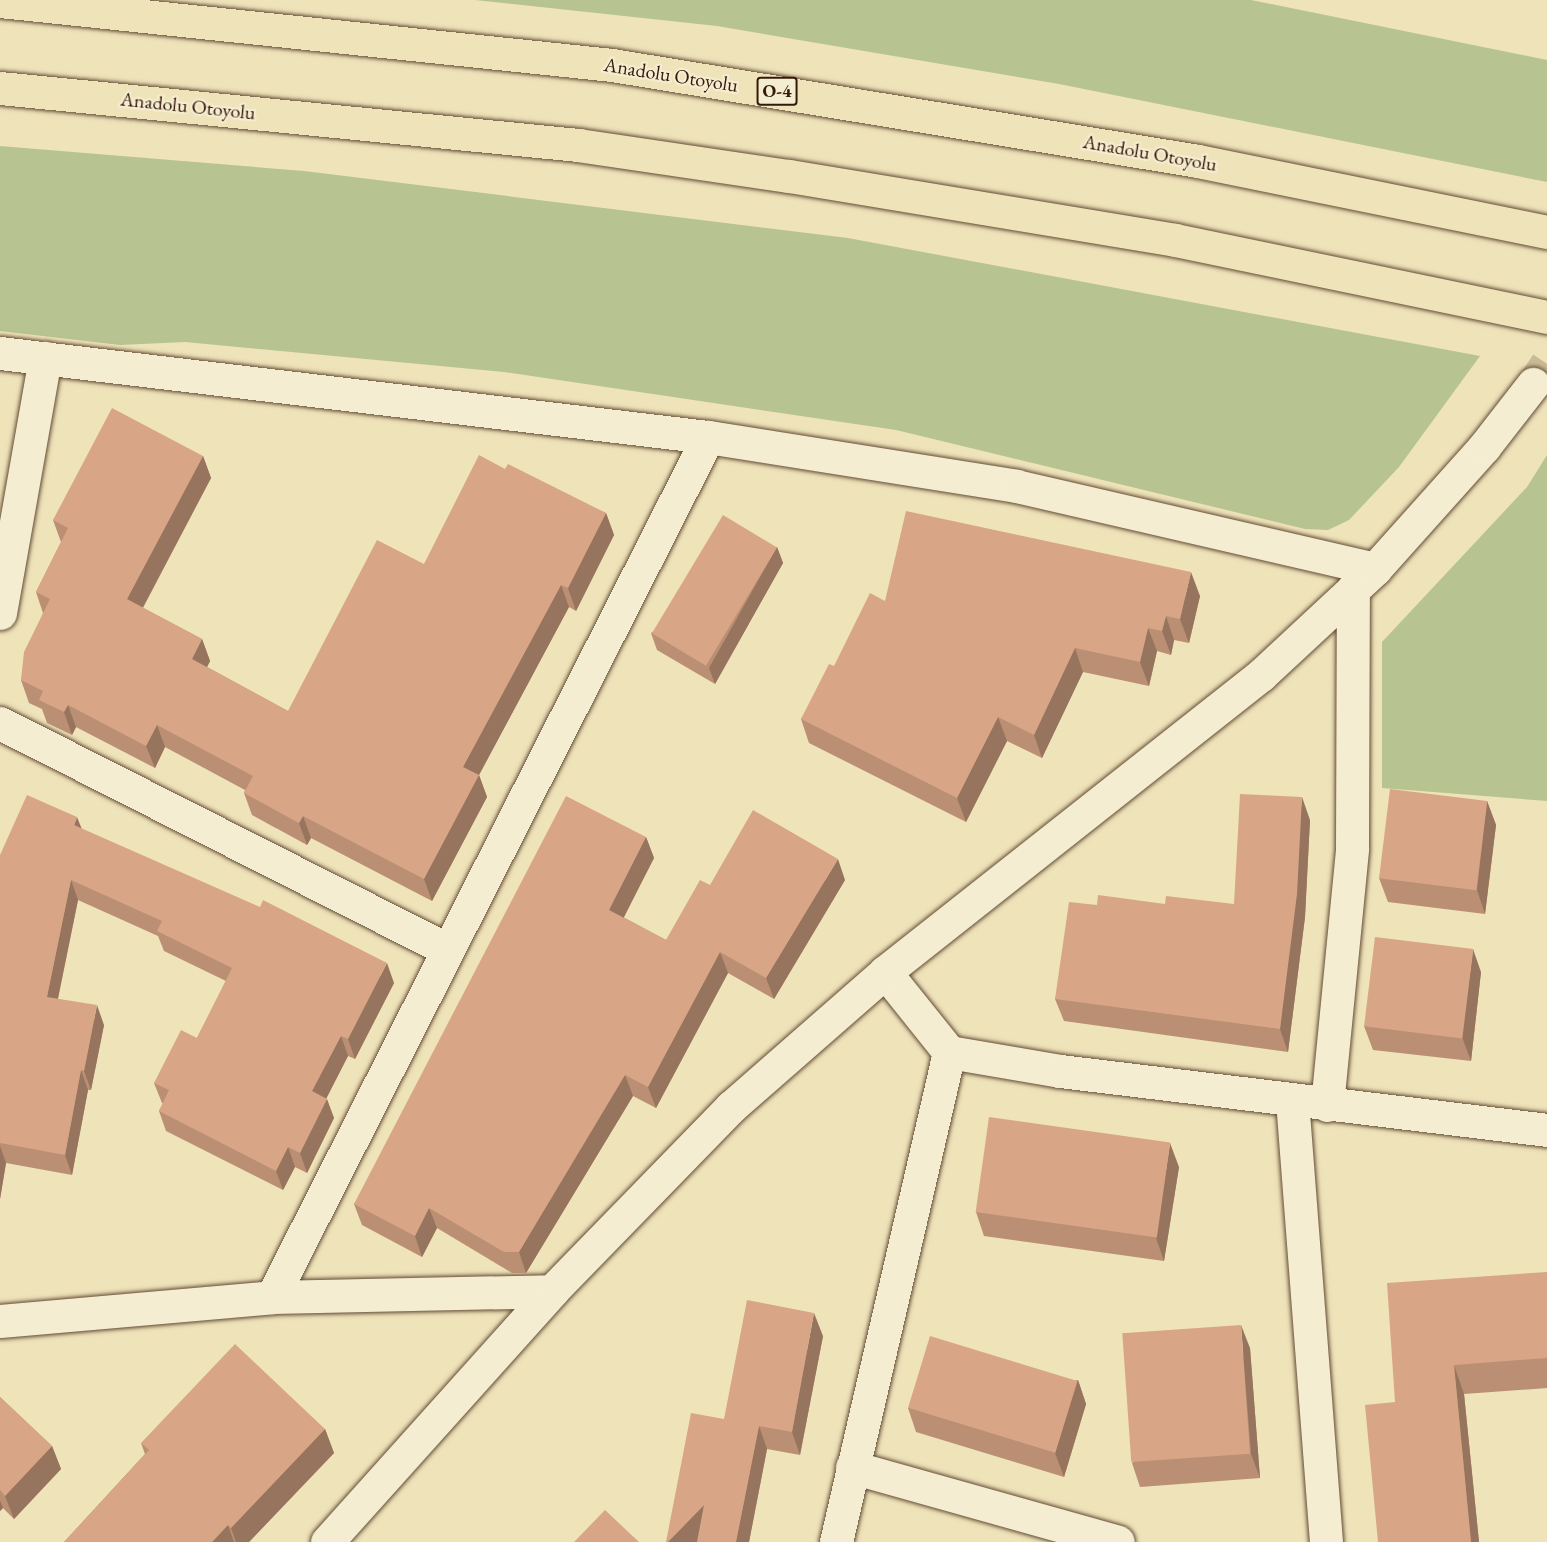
<!DOCTYPE html>
<style>
body{margin:0}
#map{position:relative;width:1547px;height:1542px;overflow:hidden;background:#efe3ba;font-family:"EB Garamond",serif}
div>[style]{position:absolute}
[style*='--x']{left:calc(var(--x)*1px);top:calc(var(--y)*1px);width:calc(var(--w)*1px);rotate:calc(var(--a)*1deg)}
.green>*{inset:0;background:#b7c491}
.minor-tunnel>*{height:33px;margin-top:-16.5px;transform-origin:0;background:repeating-linear-gradient(90deg,#cabb96 0 33px,transparent 0 49px)}
.roads{filter:drop-shadow(0 0 2px #634c34) drop-shadow(0 0 2px #634c34)}
.minor>*{height:33px;margin:-16.5px;padding:0 16.5px;transform-origin:16.5px;border-radius:16.5px;background:#f5edd2}
.highway>*{height:33px;margin:-16.5px;padding:0 16.5px;transform-origin:16.5px;border-radius:16.5px;background:#efe3ba}
.wall>*{inset:0;background:#ba8f73}
.shaded-wall>*{inset:0;background:#97745e}
.building>*{inset:0;background:#d8a686;transform-origin:0 0}
span{translate:-50% -50%;white-space:nowrap;text-align:center;line-height:1.15;-webkit-text-stroke:4.5px #f5edd2;paint-order:stroke}
.shield-label span{padding:2px 4px;background:#f5edd2;border:2px solid;border-radius:4px;-webkit-text-stroke-width:0}
.shield-label{font-size:18px;color:#341a08;font-weight:700}
.street-label{font-size:20px;color:#341a08}
</style>
<div id="map">
<div class="green">
<div style="clip-path:polygon(475px 0,1251px 0,1547px 60px,1547px 182px,1059px 84px,717px 26px)"></div>
<div style="clip-path:polygon(0 146px,304px 171px,848px 238px,1480px 356px,1399px 467px,1349px 520px,1328px 530px,1305px 529px,896px 430px,504px 372px,185px 342px,120px 345px,0 331px)"></div>
<div style="clip-path:polygon(1547px 455px,1547px 801px,1382px 788px,1382px 642px,1527px 487px)"></div>
</div>
<div class="minor-tunnel">
<div style="--x:1533;--y:384;--w:25;--a:-56"></div>
</div>
<div class="roads">
<div class="minor">
<div style="--x:0;--y:353;--w:713;--a:6.77"></div>
<div style="--x:708;--y:437;--w:312;--a:9"></div>
<div style="--x:1016;--y:486;--w:368;--a:13"></div>
<div style="--x:0;--y:613;--w:259;--a:-80"></div>
<div style="--x:0;--y:723;--w:502;--a:26.87"></div>
<div style="--x:885;--y:972;--w:102;--a:51.3"></div>
<div style="--x:949;--y:1052;--w:113;--a:9.7"></div>
<div style="--x:1060;--y:1071;--w:491;--a:6.9"></div>
<div style="--x:1292;--y:1100;--w:443;--a:85.6"></div>
<div style="--x:1327;--y:1105;--w:258;--a:-84.4"></div>
<div style="--x:1352;--y:848;--w:259;--a:-89.8"></div>
<div style="--x:272;--y:1297;--w:964;--a:-63.12"></div>
<div style="--x:0;--y:1321;--w:273;--a:-5"></div>
<div style="--x:272;--y:1297;--w:280;--a:-1.2"></div>
<div style="--x:852;--y:1467;--w:276;--a:15.7"></div>
<div style="--x:327;--y:1542;--w:337;--a:-48.1"></div>
<div style="--x:552;--y:1291;--w:257;--a:-45.8"></div>
<div style="--x:731;--y:1107;--w:205;--a:-41.2"></div>
<div style="--x:885;--y:972;--w:479;--a:-38.3"></div>
<div style="--x:1261;--y:675;--w:156;--a:-42.9"></div>
<div style="--x:1375;--y:569;--w:164;--a:-48.2"></div>
<div style="--x:1484;--y:447;--w:80;--a:-52.1"></div>
<div style="--x:836;--y:1542;--w:503;--a:-77.01"></div>
</div>
<div class="highway">
<div style="--x:0;--y:1;--w:615;--a:5.97"></div>
<div style="--x:612;--y:65;--w:594;--a:9.3"></div>
<div style="--x:1198;--y:161;--w:356;--a:11.5"></div>
<div style="--x:0;--y:88;--w:581;--a:5.63"></div>
<div style="--x:578;--y:145;--w:213;--a:8.4"></div>
<div style="--x:789;--y:176;--w:391;--a:9.4"></div>
<div style="--x:1175;--y:240;--w:380;--a:11.7"></div>
</div>
</div>
<div class="wall">
<div style="clip-path:polygon(203px 456px,211px 478px,143px 608px,202px 639px,210px 661px,207px 667px,288px 711px,424px 564px,505px 469px,606px 513px,614px 535px,576px 611px,569px 607px,479px 775px,487px 797px,432px 901px,311px 838px,307px 845px,252px 815px,244px 793px,245px 790px,165px 747px,155px 768px,76px 727px,72px 735px,47px 723px,42px 709px,29px 703px,21px 680px,43px 613px,36px 592px,61px 542px,53px 520px)"></div>
<div style="clip-path:polygon(777px 547px,783px 563px,715px 684px,657px 650px,651px 633px)"></div>
<div style="clip-path:polygon(1200px 596px,1189px 643px,1174px 640px,1171px 655px,1157px 651px,1149px 686px,1083px 672px,1042px 758px,1007px 741px,966px 822px,809px 743px,801px 719px,834px 666px,885px 601px)"></div>
<div style="clip-path:polygon(1487px 801px,1496px 825px,1485px 914px,1388px 902px,1379px 878px)"></div>
<div style="clip-path:polygon(1310px 820px,1305px 917px,1288px 1052px,1064px 1021px,1055px 999px,1097px 905px,1234px 904px)"></div>
<div style="clip-path:polygon(82px 829px,394px 983px,355px 1059px,348px 1056px,326px 1098px,334px 1118px,307px 1173px,295px 1167px,283px 1190px,166px 1131px,159px 1111px,163px 1103px,162px 1103px,154px 1083px,197px 1038px,226px 981px,164px 951px,158px 936px,78px 900px,58px 999px,104px 1025px,91px 1090px,88px 1090px,72px 1175px,6px 1163px,0 1199px,0 855px)"></div>
<div style="clip-path:polygon(646px 837px,654px 858px,623px 917px,666px 940px,710px 885px,845px 880px,774px 999px,728px 973px,656px 1108px,633px 1096px,526px 1273px,512px 1273px,437px 1228px,422px 1257px,362px 1225px,354px 1204px)"></div>
<div style="clip-path:polygon(1481px 972px,1471px 1061px,1373px 1050px,1364px 1026px)"></div>
<div style="clip-path:polygon(1179px 1167px,1164px 1261px,984px 1236px,976px 1212px)"></div>
<div style="clip-path:polygon(1547px 1272px,1547px 1388px,1464px 1394px,1479px 1542px,1378px 1542px,1395px 1402px)"></div>
<div style="clip-path:polygon(823px 1336px,800px 1455px,767px 1449px,749px 1542px,666px 1542px,724px 1419px)"></div>
<div style="clip-path:polygon(1250px 1348px,1260px 1478px,1140px 1487px,1132px 1463px)"></div>
<div style="clip-path:polygon(1078px 1380px,1086px 1404px,1064px 1477px,916px 1432px,908px 1408px)"></div>
<div style="clip-path:polygon(0 1397px,52px 1446px,61px 1469px,14px 1519px,3px 1508px,0 1511px)"></div>
<div style="clip-path:polygon(325px 1429px,334px 1453px,249px 1542px,64px 1542px,145px 1454px,141px 1443px)"></div>
</div>
<div class="shaded-wall">
<div style="clip-path:polygon(203px 456px,211px 478px,135px 622px,127px 599px)"></div>
<div style="clip-path:polygon(606px 513px,614px 535px,576px 611px,568px 588px)"></div>
<div style="clip-path:polygon(777px 547px,783px 563px,715px 684px,709px 668px)"></div>
<div style="clip-path:polygon(1191px 572px,1200px 596px,1189px 643px,1180px 619px)"></div>
<div style="clip-path:polygon(561px 585px,569px 607px,479px 775px,487px 797px,432px 901px,424px 879px,463px 767px)"></div>
<div style="clip-path:polygon(1166px 616px,1174px 640px,1171px 655px,1162px 631px)"></div>
<div style="clip-path:polygon(1148px 628px,1157px 651px,1149px 686px,1140px 662px)"></div>
<div style="clip-path:polygon(202px 639px,210px 661px,200px 681px,192px 659px)"></div>
<div style="clip-path:polygon(1075px 648px,1083px 672px,1042px 758px,1034px 735px)"></div>
<div style="clip-path:polygon(68px 705px,76px 727px,72px 735px,64px 712px)"></div>
<div style="clip-path:polygon(998px 717px,1007px 741px,966px 822px,957px 798px)"></div>
<div style="clip-path:polygon(157px 725px,165px 747px,155px 768px,146px 746px)"></div>
<div style="clip-path:polygon(1302px 797px,1310px 820px,1305px 917px,1288px 1052px,1280px 1029px)"></div>
<div style="clip-path:polygon(1487px 801px,1496px 825px,1485px 914px,1477px 890px)"></div>
<div style="clip-path:polygon(303px 816px,311px 838px,307px 845px,299px 823px)"></div>
<div style="clip-path:polygon(77px 817px,85px 837px,74px 825px)"></div>
<div style="clip-path:polygon(646px 837px,654px 858px,617px 931px,609px 910px)"></div>
<div style="clip-path:polygon(838px 859px,845px 880px,774px 999px,766px 978px)"></div>
<div style="clip-path:polygon(71px 880px,78px 900px,54px 1017px,47px 997px)"></div>
<div style="clip-path:polygon(1473px 949px,1481px 972px,1471px 1061px,1462px 1037px)"></div>
<div style="clip-path:polygon(720px 952px,728px 973px,656px 1108px,648px 1087px)"></div>
<div style="clip-path:polygon(387px 963px,394px 983px,355px 1059px,348px 1039px)"></div>
<div style="clip-path:polygon(97px 1005px,104px 1025px,91px 1090px,84px 1071px)"></div>
<div style="clip-path:polygon(341px 1036px,348px 1056px,320px 1111px,312px 1091px)"></div>
<div style="clip-path:polygon(81px 1070px,88px 1090px,72px 1175px,65px 1155px)"></div>
<div style="clip-path:polygon(625px 1075px,633px 1096px,526px 1273px,519px 1252px)"></div>
<div style="clip-path:polygon(327px 1099px,334px 1118px,307px 1173px,300px 1153px)"></div>
<div style="clip-path:polygon(1170px 1143px,1179px 1167px,1164px 1261px,1156px 1238px)"></div>
<div style="clip-path:polygon(0 1146px,6px 1163px,0 1199px)"></div>
<div style="clip-path:polygon(288px 1147px,295px 1167px,283px 1190px,276px 1171px)"></div>
<div style="clip-path:polygon(429px 1208px,437px 1228px,422px 1257px,415px 1236px)"></div>
<div style="clip-path:polygon(814px 1313px,823px 1336px,800px 1455px,792px 1432px)"></div>
<div style="clip-path:polygon(1241px 1325px,1250px 1348px,1260px 1478px,1251px 1454px)"></div>
<div style="clip-path:polygon(1454px 1365px,1464px 1394px,1479px 1542px,1471px 1542px)"></div>
<div style="clip-path:polygon(1078px 1380px,1086px 1404px,1064px 1477px,1055px 1453px)"></div>
<div style="clip-path:polygon(759px 1426px,767px 1449px,749px 1542px,736px 1542px)"></div>
<div style="clip-path:polygon(325px 1429px,334px 1453px,249px 1542px,236px 1542px,231px 1528px)"></div>
<div style="clip-path:polygon(52px 1446px,61px 1469px,14px 1519px,5px 1496px)"></div>
<div style="clip-path:polygon(0 1500px,3px 1508px,0 1511px)"></div>
<div style="clip-path:polygon(704px 1505px,700px 1542px,668px 1542px)"></div>
<div style="clip-path:polygon(228px 1525px,234px 1542px,212px 1542px)"></div>
</div>
<div class="building">
<div style="clip-path:polygon(112px 408px,203px 456px,127px 599px,202px 639px,192px 659px,288px 711px,377px 540px,424px 564px,479px 455px,505px 469px,508px 464px,606px 513px,568px 588px,561px 585px,463px 767px,479px 775px,424px 879px,303px 816px,299px 823px,244px 793px,253px 776px,157px 725px,146px 746px,68px 705px,64px 712px,39px 700px,43px 691px,21px 680px,24px 652px,50px 599px,36px 592px,68px 528px,53px 520px)"></div>
<div style="clip-path:polygon(906px 511px,1191px 572px,1180px 619px,1166px 616px,1162px 631px,1148px 628px,1140px 662px,1075px 648px,1034px 735px,998px 717px,957px 798px,801px 719px,829px 664px,834px 666px,870px 593px,885px 601px)"></div>
<div style="left:723px;top:515px;width:63px;height:138px;rotate:31deg"></div>
<div style="left:1390px;top:789px;width:98px;height:90px;rotate:7deg"></div>
<div style="clip-path:polygon(1240px 794px,1302px 797px,1297px 894px,1280px 1029px,1055px 999px,1069px 902px,1097px 905px,1098px 895px,1165px 904px,1166px 896px,1234px 904px)"></div>
<div style="clip-path:polygon(27px 795px,77px 817px,74px 825px,260px 907px,263px 900px,387px 963px,348px 1039px,341px 1036px,312px 1091px,327px 1099px,300px 1153px,288px 1147px,276px 1171px,159px 1111px,169px 1090px,154px 1083px,181px 1030px,197px 1038px,232px 968px,157px 931px,162px 921px,71px 880px,47px 997px,97px 1005px,84px 1071px,81px 1070px,65px 1155px,0 1143px,0 855px)"></div>
<div style="clip-path:polygon(566px 796px,646px 837px,609px 910px,666px 940px,700px 880px,710px 885px,753px 810px,838px 859px,766px 978px,720px 952px,648px 1087px,625px 1075px,519px 1252px,504px 1252px,429px 1208px,415px 1236px,354px 1204px)"></div>
<div style="left:1375px;top:937px;width:99px;height:90px;rotate:7deg"></div>
<div style="left:989px;top:1117px;width:183px;height:96px;rotate:8deg"></div>
<div style="clip-path:polygon(1547px 1272px,1547px 1358px,1454px 1365px,1471px 1542px,1378px 1542px,1365px 1405px,1395px 1402px,1387px 1283px)"></div>
<div style="clip-path:polygon(747px 1300px,814px 1313px,792px 1432px,759px 1426px,736px 1542px,697px 1542px,704px 1505px,668px 1542px,666px 1542px,691px 1413px,724px 1419px)"></div>
<div style="left:1241px;top:1325px;width:129px;height:119px;rotate:86deg"></div>
<div style="left:930px;top:1336px;width:154px;height:75px;rotate:17deg"></div>
<div style="clip-path:polygon(235px 1344px,325px 1429px,231px 1528px,228px 1525px,212px 1542px,64px 1542px,149px 1450px,141px 1443px)"></div>
<div style="clip-path:polygon(0 1397px,52px 1446px,5px 1496px,0 1490px)"></div>
<div style="clip-path:polygon(605px 1510px,639px 1542px,574px 1542px)"></div>
</div>
<div class="shield-label">
<span style="left:777px;top:91px">O-4</span>
</div>
<div class="street-label">
<span style="left:671px;top:75px;rotate:9deg">Anadolu Otoyolu</span>
<span style="left:188px;top:106px;rotate:6deg">Anadolu Otoyolu</span>
<span style="left:1150px;top:153px;rotate:10deg">Anadolu Otoyolu</span>
</div>
</div>
